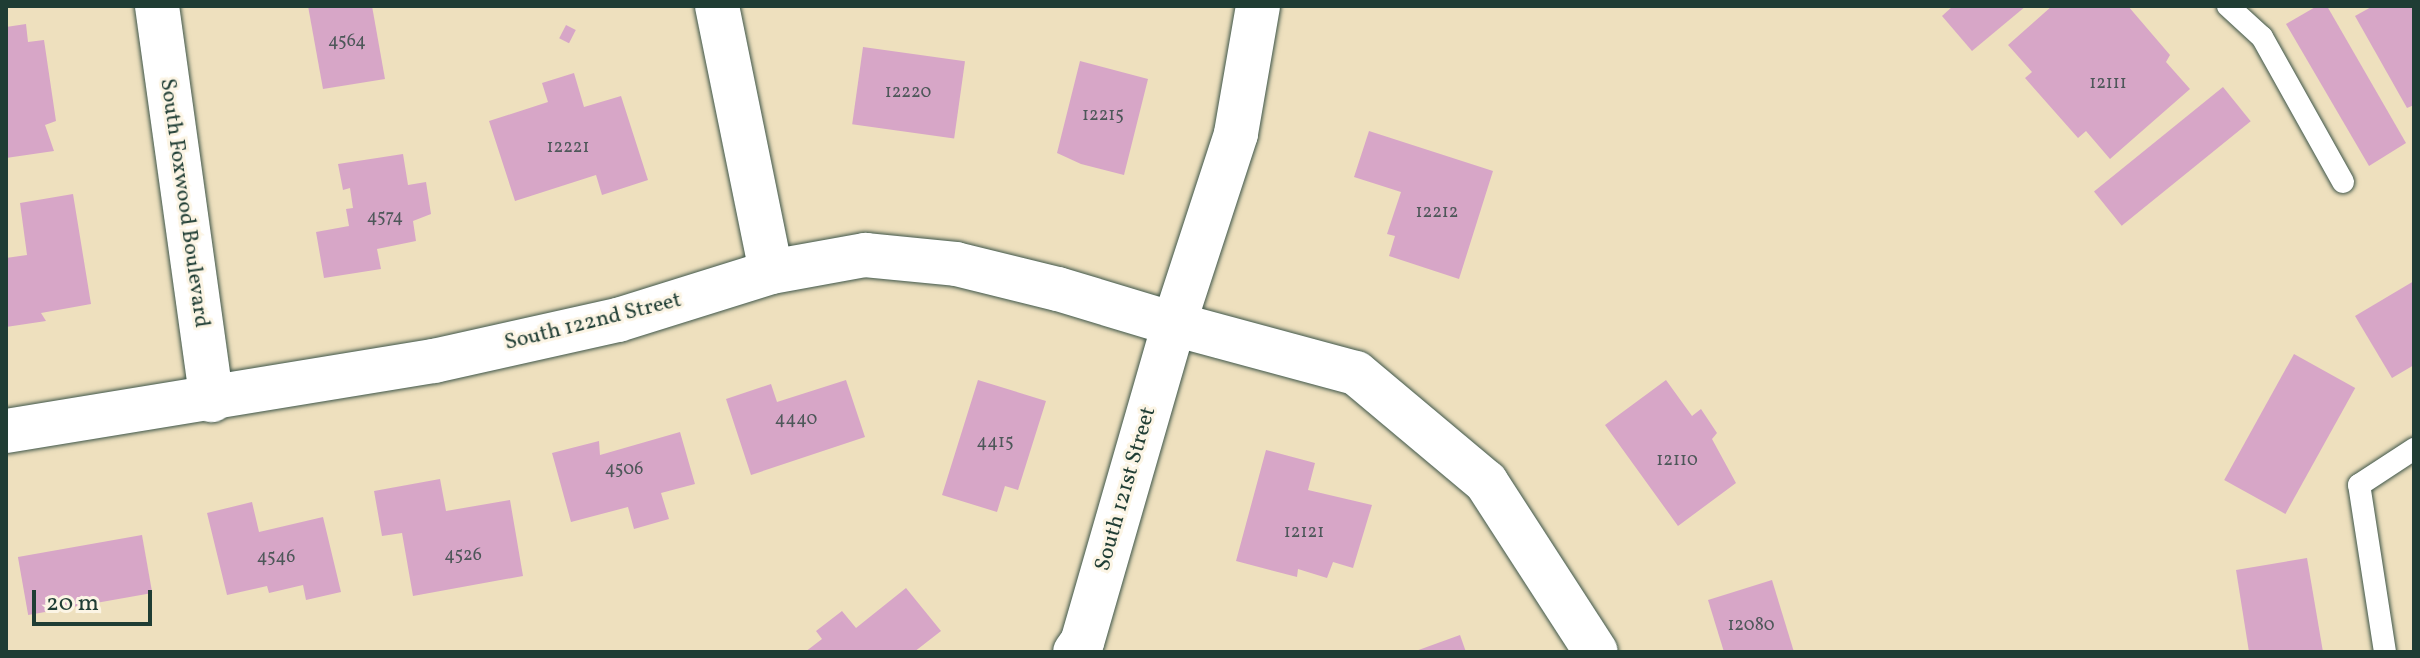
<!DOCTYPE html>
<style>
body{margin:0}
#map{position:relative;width:2420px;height:658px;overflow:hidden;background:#eee0be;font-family:Vollkorn,serif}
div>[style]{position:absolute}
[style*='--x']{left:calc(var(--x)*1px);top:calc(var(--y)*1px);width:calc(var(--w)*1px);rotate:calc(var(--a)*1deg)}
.building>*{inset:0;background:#d7a6c7;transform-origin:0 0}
.roads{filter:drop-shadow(0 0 2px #3e5549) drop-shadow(0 0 2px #3e5549)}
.lane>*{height:22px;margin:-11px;padding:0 11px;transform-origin:11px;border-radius:11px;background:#fff}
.street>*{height:44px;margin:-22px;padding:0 22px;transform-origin:22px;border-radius:22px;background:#fff}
span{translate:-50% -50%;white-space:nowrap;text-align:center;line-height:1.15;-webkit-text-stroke:6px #fcf5e5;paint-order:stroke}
.number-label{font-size:18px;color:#4d5759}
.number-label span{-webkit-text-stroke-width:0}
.street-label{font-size:22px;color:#1f3d34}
.frame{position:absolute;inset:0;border:8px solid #1f3d34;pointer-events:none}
.scale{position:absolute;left:32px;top:590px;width:120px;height:36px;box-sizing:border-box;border:4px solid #1f3d34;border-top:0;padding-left:10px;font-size:24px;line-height:28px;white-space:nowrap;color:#1f3d34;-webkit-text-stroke:6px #fcf5e5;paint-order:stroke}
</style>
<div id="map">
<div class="building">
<div style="clip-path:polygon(308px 6px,372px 6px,385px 79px,323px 89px)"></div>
<div style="clip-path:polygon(1953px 6px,2026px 6px,1972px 51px,1942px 16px)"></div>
<div style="clip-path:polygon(2052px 6px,2128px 6px,2170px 55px,2166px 62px,2190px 89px,2110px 159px,2086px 131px,2078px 138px,2025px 78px,2032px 72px,2008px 45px)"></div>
<div style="clip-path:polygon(2317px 6px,2327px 6px,2406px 143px,2369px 166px,2286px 24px)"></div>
<div style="clip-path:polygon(2373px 6px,2414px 6px,2414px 105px,2407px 108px,2355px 16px)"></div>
<div style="clip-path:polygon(26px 24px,28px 42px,44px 40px,56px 121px,45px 125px,54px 151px,6px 158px,6px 27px)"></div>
<div style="left:566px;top:25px;width:11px;height:15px;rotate:27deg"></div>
<div style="left:863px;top:47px;width:103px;height:78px;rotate:8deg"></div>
<div style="clip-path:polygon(1080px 61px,1148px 79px,1124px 175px,1081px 164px,1057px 153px)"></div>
<div style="clip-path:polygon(574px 73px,584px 107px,621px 96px,648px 180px,602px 195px,596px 175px,515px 201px,489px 121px,548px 102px,542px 83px)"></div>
<div style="left:2223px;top:87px;width:44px;height:166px;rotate:51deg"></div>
<div style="clip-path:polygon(1369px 131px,1493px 171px,1459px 279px,1389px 256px,1395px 236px,1387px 234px,1401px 192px,1354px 177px)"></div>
<div style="clip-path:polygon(403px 154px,408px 185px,426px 182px,431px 214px,413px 221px,416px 241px,377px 249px,381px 269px,324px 278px,316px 232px,349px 226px,346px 209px,353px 208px,350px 188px,343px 190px,338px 164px)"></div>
<div style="clip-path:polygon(73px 194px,91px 304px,41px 313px,46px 321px,6px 327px,6px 258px,27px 255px,20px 203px)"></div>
<div style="clip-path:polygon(2414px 281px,2414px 365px,2392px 378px,2355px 316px)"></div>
<div style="left:2294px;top:354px;width:70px;height:144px;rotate:29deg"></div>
<div style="clip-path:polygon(846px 380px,865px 437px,751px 475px,726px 399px,771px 384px,777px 402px)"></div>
<div style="clip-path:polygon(978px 380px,1046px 401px,1018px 490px,1005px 486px,997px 512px,942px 495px)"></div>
<div style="clip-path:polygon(1666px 380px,1692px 416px,1701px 409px,1717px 433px,1712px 439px,1736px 483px,1678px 526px,1605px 425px)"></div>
<div style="clip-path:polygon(680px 432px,695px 484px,661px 493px,669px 519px,634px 529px,628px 507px,571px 522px,552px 453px,599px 441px,600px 455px)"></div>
<div style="clip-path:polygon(1266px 450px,1315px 463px,1308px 490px,1372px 505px,1353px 568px,1333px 562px,1327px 578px,1298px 569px,1297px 577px,1236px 561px)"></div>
<div style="clip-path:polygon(440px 479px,446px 511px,510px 500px,523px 576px,413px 596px,402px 533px,382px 536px,374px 491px)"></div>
<div style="clip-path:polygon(252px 502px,259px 532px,323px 517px,341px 592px,306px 600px,303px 585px,269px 593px,267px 586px,227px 595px,207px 513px)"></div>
<div style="left:142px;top:535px;width:59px;height:126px;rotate:80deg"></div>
<div style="clip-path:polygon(2307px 558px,2323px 652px,2249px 652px,2236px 570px)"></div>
<div style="clip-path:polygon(1772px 580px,1794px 652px,1724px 652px,1708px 600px)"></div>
<div style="clip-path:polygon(906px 588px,941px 631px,914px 652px,805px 652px,822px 639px,816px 631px,842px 611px,856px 628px)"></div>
<div style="clip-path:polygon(1460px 635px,1466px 652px,1413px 652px)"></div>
</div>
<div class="roads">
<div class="lane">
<div style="--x:2228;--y:6;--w:46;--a:42.4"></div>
<div style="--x:2262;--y:37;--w:166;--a:60.8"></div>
<div style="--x:2385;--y:652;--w:169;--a:-98.8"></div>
<div style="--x:2359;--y:485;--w:66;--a:-33.2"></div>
</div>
<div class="street">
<div style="--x:157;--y:6;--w:398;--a:82.1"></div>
<div style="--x:717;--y:6;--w:271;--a:78.5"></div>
<div style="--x:1258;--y:6;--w:130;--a:99.8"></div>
<div style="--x:1236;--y:134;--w:200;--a:108.1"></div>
<div style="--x:1174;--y:324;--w:188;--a:15.1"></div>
<div style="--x:1356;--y:373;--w:170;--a:40"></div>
<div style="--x:1486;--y:482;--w:202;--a:57.1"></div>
<div style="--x:6;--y:431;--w:434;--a:-9.3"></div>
<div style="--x:434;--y:361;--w:189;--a:-12.6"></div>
<div style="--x:618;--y:320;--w:160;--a:-17.4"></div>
<div style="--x:771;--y:272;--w:96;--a:-10.3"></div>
<div style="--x:865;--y:255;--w:91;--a:5.6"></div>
<div style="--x:956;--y:264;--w:105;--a:13.8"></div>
<div style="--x:1058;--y:289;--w:121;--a:16.8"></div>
<div style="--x:1174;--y:324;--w:331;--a:106.1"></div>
<div style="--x:1082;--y:642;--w:12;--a:125"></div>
</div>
</div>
<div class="number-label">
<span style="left:347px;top:42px">4564</span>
<span style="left:2108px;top:84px">12111</span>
<span style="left:908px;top:93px">12220</span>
<span style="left:1103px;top:116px">12215</span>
<span style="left:568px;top:148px">12221</span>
<span style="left:1437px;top:213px">12212</span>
<span style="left:385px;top:218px">4574</span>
<span style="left:796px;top:420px">4440</span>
<span style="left:995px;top:443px">4415</span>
<span style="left:1677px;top:461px">12110</span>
<span style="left:624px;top:470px">4506</span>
<span style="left:1304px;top:533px">12121</span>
<span style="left:463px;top:556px">4526</span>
<span style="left:276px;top:558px">4546</span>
<span style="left:1751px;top:626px">12080</span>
</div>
<div class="street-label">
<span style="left:184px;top:203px;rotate:82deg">South Foxwood Boulevard</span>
<span style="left:593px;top:322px;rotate:-14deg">South 122nd Street</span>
<span style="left:1126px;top:489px;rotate:-74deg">South 121st Street</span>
</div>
<div class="frame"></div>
<div class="scale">20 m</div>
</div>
